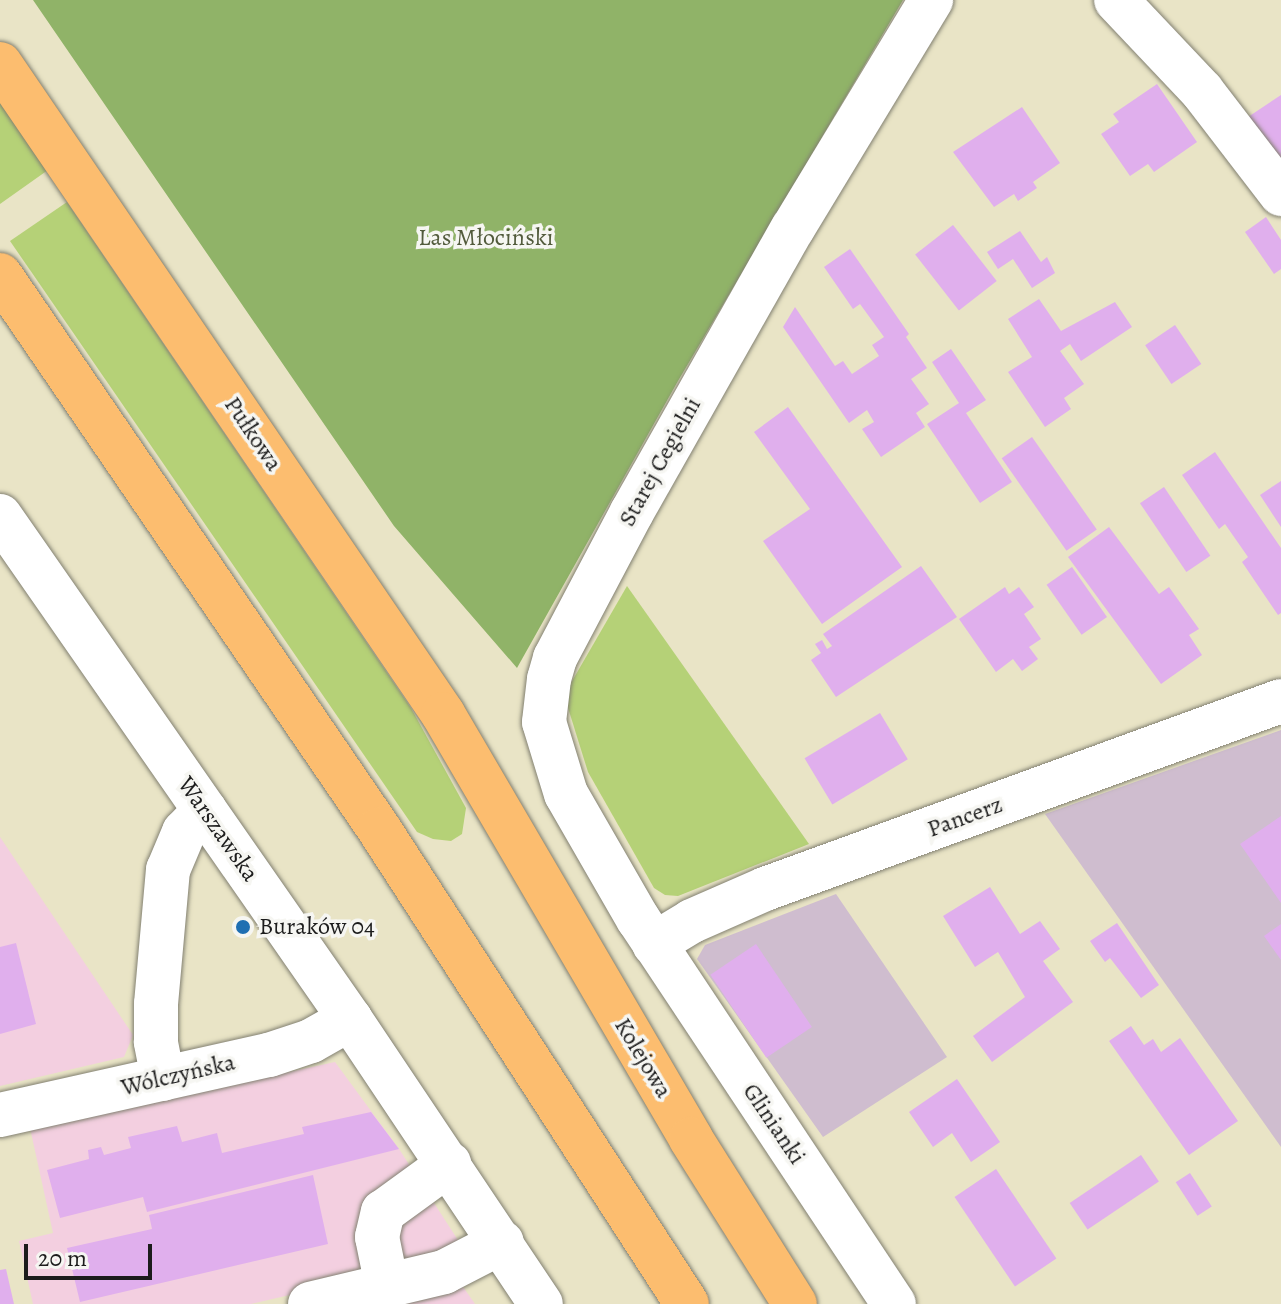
<!DOCTYPE html>
<meta charset="utf-8">
<style>
body{margin:0}
#map{position:relative;width:1281px;height:1304px;overflow:hidden;background:#e9e4c6;font-family:Alegreya,serif}
div>[style]{position:absolute}
[style*='--x']{left:calc(var(--x)*1px);top:calc(var(--y)*1px);width:calc(var(--w)*1px);rotate:calc(var(--a)*1deg)}
.built>*{inset:0;background:#f3cfe0}
.industrial>*{inset:0;background:#cfbdcf}
.green>*{inset:0;background:#b5d177}
.forest>*{inset:0;background:#90b368}
.building>*{inset:0;background:#e0afed;transform-origin:0 0}
.roads{filter:drop-shadow(0 0 2px #828071) drop-shadow(0 0 2px #828071)}
.minor>*{height:44px;margin:-22px;padding:0 22px;transform-origin:22px;border-radius:22px;background:#fff}
.highway>*{height:44px;margin:-22px;padding:0 22px;transform-origin:22px;border-radius:22px;background:#fcbd6f}
.dots>*{width:22px;height:22px;translate:-50% -50%;box-sizing:border-box;border:4px solid #f6f6f2;border-radius:50%}
span{translate:-50% -50%;white-space:nowrap;text-align:center;line-height:1.15;-webkit-text-stroke:7px #f6f6f2;paint-order:stroke}
.park-label{font-size:24px;color:#525b3c}
.street-label{font-size:24px;color:#1c1c1c}
.poi-label{font-size:24px;color:#1c1c1c}
.left{translate:0 -50%;text-align:left}
.scale{position:absolute;left:24px;top:1244px;width:128px;height:36px;box-sizing:border-box;border:4px solid #1c1c1c;border-top:0;padding-left:10px;font-size:24px;line-height:28px;white-space:nowrap;color:#1c1c1c;-webkit-text-stroke:6px #f6f6f2;paint-order:stroke}
</style>
<div id="map">
<div class="built">
<div style="clip-path:polygon(0 837px,133px 1035px,124px 1057px,0 1086px)"></div>
<div style="clip-path:polygon(335px 1062px,399px 1149px,467px 1254px,251px 1304px,33px 1304px,19px 1241px,53px 1233px,30px 1128px)"></div>
<div style="clip-path:polygon(459px 1281px,475px 1304px,361px 1304px)"></div>
</div>
<div class="industrial">
<div style="clip-path:polygon(1281px 730px,1281px 1147px,1045px 814px)"></div>
<div style="clip-path:polygon(836px 894px,947px 1057px,823px 1137px,697px 959px,705px 945px)"></div>
</div>
<div class="green">
<div style="clip-path:polygon(0 102px,48px 170px,0 204px)"></div>
<div style="clip-path:polygon(67px 202px,411px 708px,466px 808px,462px 834px,451px 841px,433px 839px,417px 832px,10px 241px)"></div>
<div style="clip-path:polygon(627px 586px,809px 844px,678px 896px,665px 895px,654px 888px,588px 772px,564px 695px)"></div>
</div>
<div class="forest">
<div style="clip-path:polygon(33px 0,903px 0,678px 381px,517px 668px,394px 526px)"></div>
</div>
<div class="building">
<div style="clip-path:polygon(1157px 84px,1197px 142px,1154px 172px,1148px 164px,1130px 176px,1101px 134px,1119px 122px,1113px 114px)"></div>
<div style="clip-path:polygon(1281px 95px,1281px 173px,1245px 119px)"></div>
<div style="clip-path:polygon(1022px 107px,1060px 163px,1033px 182px,1037px 188px,1018px 201px,1014px 194px,994px 207px,953px 152px)"></div>
<div style="clip-path:polygon(1266px 217px,1281px 240px,1281px 269px,1274px 274px,1245px 232px)"></div>
<div style="left:953px;top:225px;width:71px;height:48px;rotate:52deg"></div>
<div style="clip-path:polygon(1020px 231px,1041px 262px,1047px 257px,1055px 273px,1032px 288px,1013px 259px,998px 269px,987px 252px)"></div>
<div style="clip-path:polygon(850px 249px,909px 334px,906px 337px,927px 368px,911px 379px,929px 404px,916px 413px,925px 427px,881px 457px,862px 429px,874px 422px,867px 410px,849px 423px,783px 327px,795px 307px,835px 366px,843px 361px,852px 374px,879px 356px,872px 345px,884px 337px,860px 304px,853px 309px,824px 267px)"></div>
<div style="clip-path:polygon(1039px 299px,1061px 331px,1115px 302px,1132px 327px,1081px 361px,1070px 344px,1060px 351px,1084px 384px,1064px 398px,1071px 409px,1045px 427px,1008px 372px,1032px 357px,1008px 319px)"></div>
<div style="left:1175px;top:325px;width:47px;height:36px;rotate:56deg"></div>
<div style="clip-path:polygon(951px 349px,986px 400px,966px 413px,1012px 482px,980px 503px,927px 424px,959px 403px,932px 362px)"></div>
<div style="clip-path:polygon(788px 407px,902px 567px,822px 624px,763px 541px,810px 509px,754px 432px)"></div>
<div style="left:1032px;top:437px;width:113px;height:37px;rotate:55deg"></div>
<div style="clip-path:polygon(1215px 452px,1281px 548px,1281px 613px,1278px 615px,1242px 562px,1248px 557px,1225px 524px,1219px 529px,1182px 475px)"></div>
<div style="clip-path:polygon(1281px 481px,1281px 527px,1260px 495px)"></div>
<div style="left:1164px;top:487px;width:83px;height:29px;rotate:56deg"></div>
<div style="clip-path:polygon(1109px 527px,1159px 594px,1169px 587px,1199px 629px,1189px 635px,1202px 655px,1161px 684px,1068px 557px)"></div>
<div style="clip-path:polygon(921px 566px,957px 617px,836px 697px,811px 660px,821px 653px,815px 644px,822px 640px,827px 649px,832px 646px,823px 634px)"></div>
<div style="left:1072px;top:567px;width:61px;height:31px;rotate:55deg"></div>
<div style="clip-path:polygon(1005px 587px,1009px 594px,1019px 587px,1034px 607px,1024px 614px,1041px 639px,1029px 647px,1038px 659px,1022px 671px,1013px 659px,996px 672px,959px 619px)"></div>
<div style="left:880px;top:713px;width:54px;height:88px;rotate:59deg"></div>
<div style="clip-path:polygon(1281px 816px,1281px 903px,1240px 844px)"></div>
<div style="clip-path:polygon(990px 887px,1020px 934px,1040px 921px,1060px 949px,1043px 961px,1073px 1002px,992px 1062px,973px 1036px,1025px 997px,998px 952px,975px 967px,943px 916px)"></div>
<div style="clip-path:polygon(1117px 923px,1159px 985px,1141px 998px,1110px 958px,1105px 962px,1090px 941px)"></div>
<div style="clip-path:polygon(1281px 924px,1281px 960px,1264px 936px)"></div>
<div style="clip-path:polygon(16px 943px,36px 1024px,0 1034px,0 947px)"></div>
<div style="left:756px;top:944px;width:100px;height:55px;rotate:56deg"></div>
<div style="clip-path:polygon(1131px 1026px,1144px 1045px,1153px 1039px,1161px 1052px,1180px 1038px,1238px 1121px,1189px 1155px,1109px 1041px)"></div>
<div style="clip-path:polygon(957px 1079px,1000px 1142px,971px 1162px,952px 1133px,933px 1147px,909px 1112px)"></div>
<div style="clip-path:polygon(371px 1112px,399px 1149px,147px 1212px,143px 1197px,60px 1218px,47px 1170px,89px 1159px,88px 1150px,101px 1147px,104px 1155px,131px 1148px,128px 1137px,177px 1126px,182px 1142px,217px 1133px,222px 1153px,304px 1134px,302px 1127px)"></div>
<div style="left:1141px;top:1155px;width:32px;height:86px;rotate:56deg"></div>
<div style="left:996px;top:1169px;width:108px;height:50px;rotate:56deg"></div>
<div style="left:1190px;top:1173px;width:40px;height:17px;rotate:57deg"></div>
<div style="clip-path:polygon(313px 1175px,328px 1244px,80px 1302px,67px 1248px,152px 1229px,149px 1215px)"></div>
<div style="clip-path:polygon(6px 1269px,14px 1304px,0 1304px,0 1270px)"></div>
</div>
<div class="roads">
<div class="minor">
<div style="--x:1116;--y:0;--w:125;--a:46.6"></div>
<div style="--x:1202;--y:91;--w:130;--a:52.5"></div>
<div style="--x:0;--y:516;--w:613;--a:55.17"></div>
<div style="--x:350;--y:1019;--w:343;--a:56.2"></div>
<div style="--x:654;--y:944;--w:44;--a:-31.2"></div>
<div style="--x:692;--y:921;--w:80;--a:-23.7"></div>
<div style="--x:765;--y:889;--w:549;--a:-20.02"></div>
<div style="--x:163;--y:1079;--w:38;--a:-101"></div>
<div style="--x:156;--y:1042;--w:38;--a:-90"></div>
<div style="--x:156;--y:1004;--w:135;--a:-84.9"></div>
<div style="--x:168;--y:870;--w:41;--a:-67.2"></div>
<div style="--x:184;--y:832;--w:30;--a:-46"></div>
<div style="--x:0;--y:1115;--w:276;--a:-12.6"></div>
<div style="--x:269;--y:1055;--w:44;--a:-18.4"></div>
<div style="--x:311;--y:1041;--w:45;--a:-29.4"></div>
<div style="--x:387;--y:1286;--w:50;--a:-101.5"></div>
<div style="--x:377;--y:1237;--w:26;--a:-77"></div>
<div style="--x:383;--y:1212;--w:82;--a:-36"></div>
<div style="--x:310;--y:1304;--w:138;--a:-13.4"></div>
<div style="--x:444;--y:1272;--w:65;--a:-27.3"></div>
<div style="--x:894;--y:1304;--w:462;--a:-123.6"></div>
<div style="--x:638;--y:919;--w:144;--a:-119.9"></div>
<div style="--x:566;--y:794;--w:75;--a:-107"></div>
<div style="--x:544;--y:722;--w:43;--a:-83.4"></div>
<div style="--x:549;--y:679;--w:22;--a:-74"></div>
<div style="--x:555;--y:658;--w:165;--a:-62.2"></div>
<div style="--x:632;--y:512;--w:326;--a:-60.5"></div>
<div style="--x:793;--y:228;--w:267;--a:-58.8"></div>
</div>
<div class="highway">
<div style="--x:0;--y:64;--w:787;--a:55.72"></div>
<div style="--x:443;--y:714;--w:492;--a:59.7"></div>
<div style="--x:691;--y:1139;--w:195;--a:57.8"></div>
<div style="--x:0;--y:275;--w:671;--a:55.62"></div>
<div style="--x:379;--y:829;--w:566;--a:57.04"></div>
</div>
</div>
<div class="dots">
<div style="left:243px;top:927px;background:#1f6fb2"></div>
</div>
<div class="park-label">
<span style="left:486px;top:238px">Las Młociński</span>
</div>
<div class="street-label">
<span style="left:253px;top:434px;rotate:56deg">Pułkowa</span>
<span style="left:660px;top:462px;rotate:-61deg">Starej Cegielni</span>
<span style="left:965px;top:817px;rotate:-20deg">Pancerz</span>
<span style="left:218px;top:829px;rotate:55deg">Warszawska</span>
<span style="left:643px;top:1058px;rotate:59deg">Kolejowa</span>
<span style="left:178px;top:1075px;rotate:-13deg">Wólczyńska</span>
<span style="left:774px;top:1124px;rotate:56deg">Glinianki</span>
</div>
<div class="poi-label">
<span class="left" style="left:259px;top:927px">Buraków 04</span>
</div>
<div class="scale">20 m</div>
</div>
